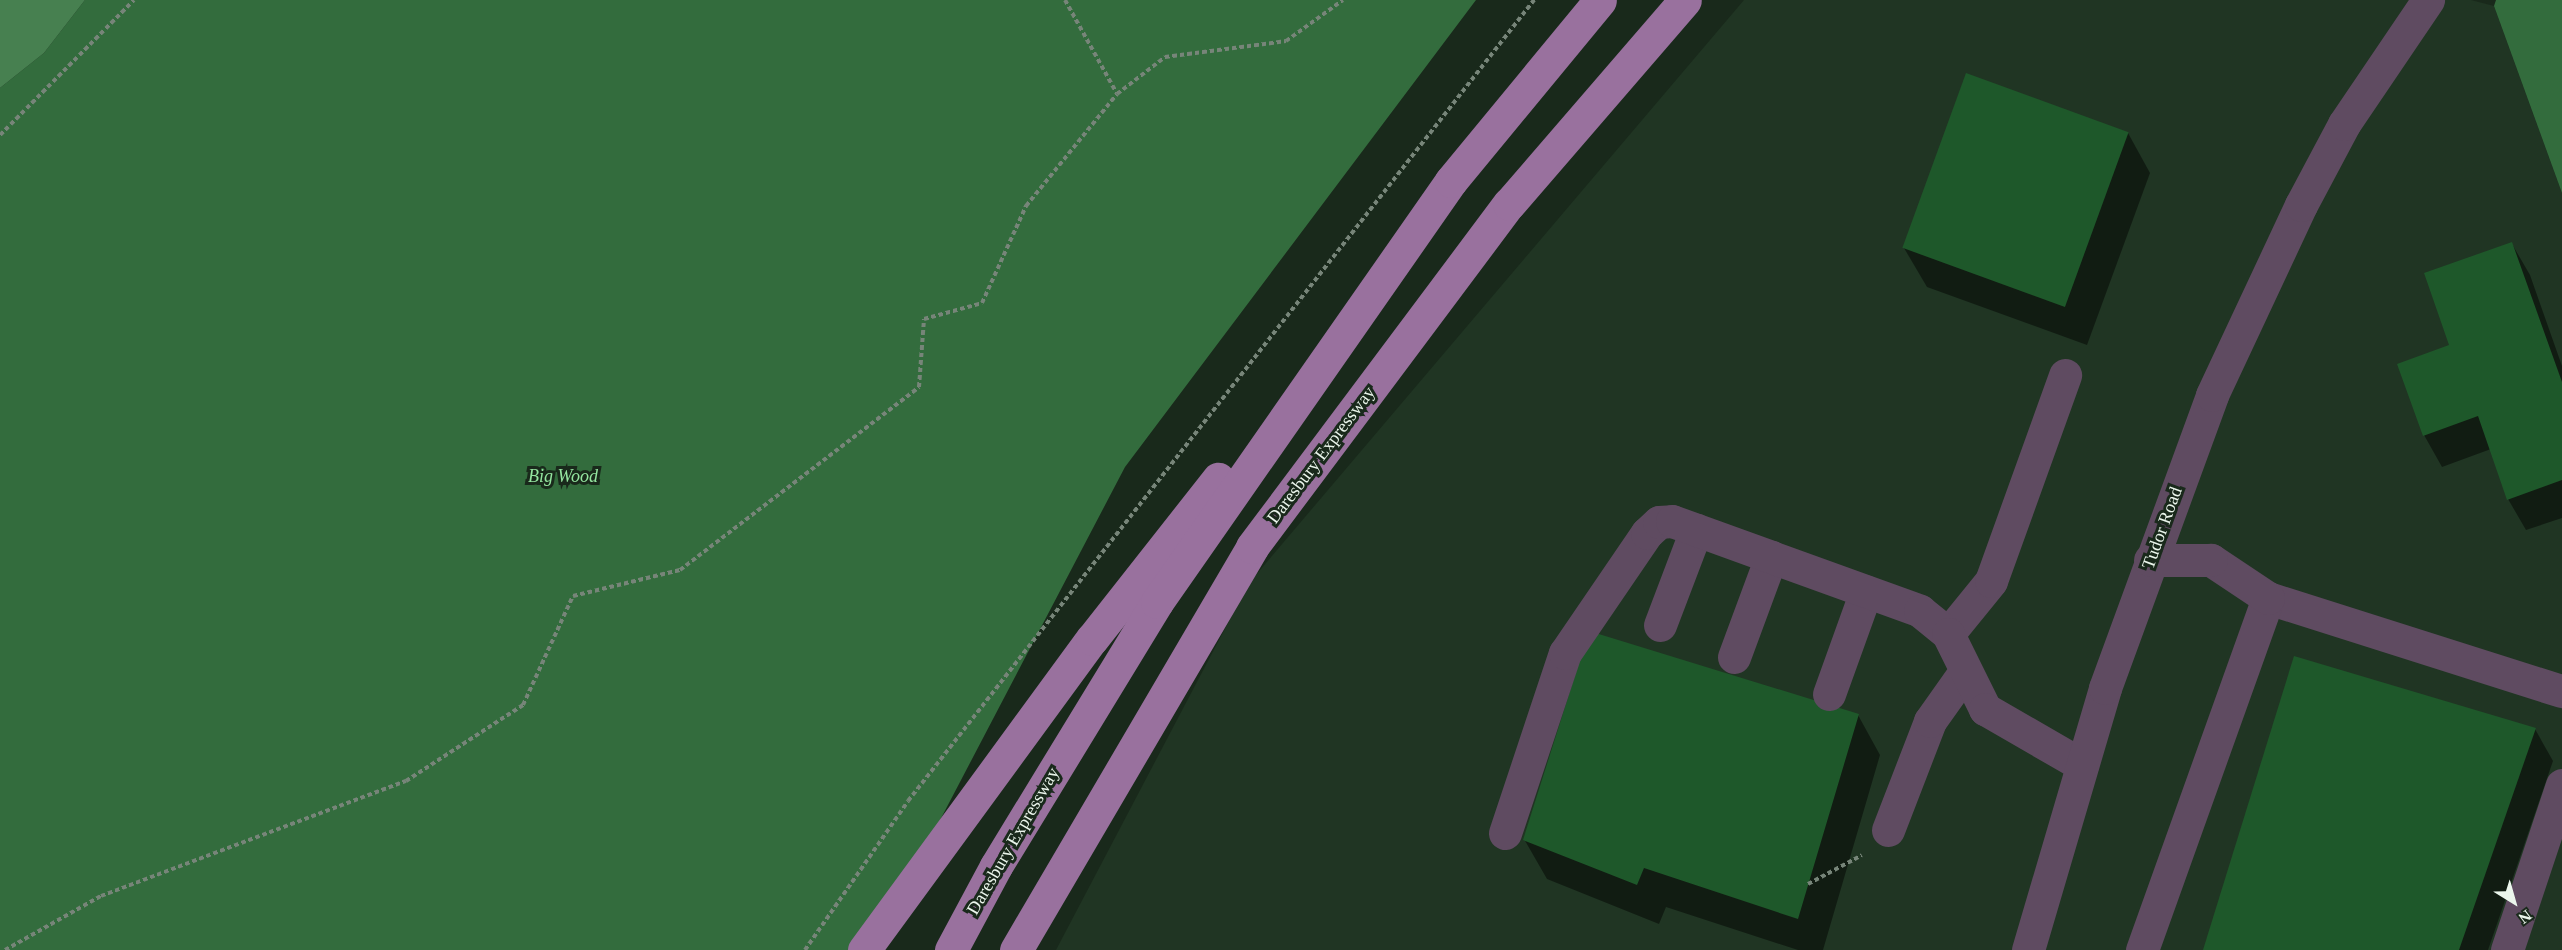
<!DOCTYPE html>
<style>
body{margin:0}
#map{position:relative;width:2562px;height:950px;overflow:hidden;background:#19291b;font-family:Georgia,serif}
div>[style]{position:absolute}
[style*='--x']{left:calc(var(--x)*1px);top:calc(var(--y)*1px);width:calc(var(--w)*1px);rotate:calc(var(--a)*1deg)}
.built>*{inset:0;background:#203523}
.forest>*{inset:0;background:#336c3d}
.water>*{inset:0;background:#478050}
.shadow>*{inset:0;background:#0007}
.building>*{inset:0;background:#1e582a;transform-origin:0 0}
.path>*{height:4px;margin-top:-2px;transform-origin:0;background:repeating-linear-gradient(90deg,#778579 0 4.5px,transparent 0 7.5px)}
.minor>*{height:33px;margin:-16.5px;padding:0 16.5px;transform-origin:16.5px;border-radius:16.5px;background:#5f4b61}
.major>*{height:33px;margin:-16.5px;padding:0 16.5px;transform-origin:16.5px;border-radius:16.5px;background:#99719e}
span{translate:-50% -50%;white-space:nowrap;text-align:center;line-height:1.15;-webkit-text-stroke:6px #19291b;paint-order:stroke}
.street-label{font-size:18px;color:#ebf6ec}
.park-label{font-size:18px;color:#94e59f;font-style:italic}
.north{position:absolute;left:2484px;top:872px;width:60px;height:60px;-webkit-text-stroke:4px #19291b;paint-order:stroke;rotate:143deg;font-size:16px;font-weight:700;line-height:24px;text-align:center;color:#ebf6ec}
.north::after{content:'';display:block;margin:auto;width:21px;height:27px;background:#ebf6ec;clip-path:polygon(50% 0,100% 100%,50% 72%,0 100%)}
</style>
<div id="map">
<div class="built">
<div style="clip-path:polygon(1744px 0,2471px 0,2494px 6px,2562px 193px,2562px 950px,1056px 950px,1249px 583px)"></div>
</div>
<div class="forest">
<div style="clip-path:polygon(85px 0,1476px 0,1125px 467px,872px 950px,0 950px,0 88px,44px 53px)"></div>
<div style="clip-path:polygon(2496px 0,2562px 0,2562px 193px,2494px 6px)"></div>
</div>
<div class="water">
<div style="clip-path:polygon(0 0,85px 0,44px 53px,0 88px)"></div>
</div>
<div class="shadow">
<div style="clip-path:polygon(2128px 133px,2150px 173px,2087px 345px,1927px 287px,1904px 248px)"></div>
<div style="clip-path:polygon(2512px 244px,2530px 275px,2562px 366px,2562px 518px,2526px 530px,2508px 499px,2491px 449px,2442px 467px,2424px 435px,2451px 346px)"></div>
<div style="clip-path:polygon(1858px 715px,1880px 755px,1823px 950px,1798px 950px,1666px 907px,1659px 924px,1547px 879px,1524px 839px)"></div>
<div style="clip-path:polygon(2535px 729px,2553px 761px,2488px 950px,2204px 950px)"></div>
</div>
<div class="building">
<div style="left:1966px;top:73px;width:173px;height:186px;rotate:20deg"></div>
<div style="clip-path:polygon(2512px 242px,2562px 382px,2562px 480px,2507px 500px,2478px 416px,2423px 436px,2397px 364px,2449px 345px,2424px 273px)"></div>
<div style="clip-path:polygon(1589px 631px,1859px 714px,1798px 919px,1644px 868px,1637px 885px,1523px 840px)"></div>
<div style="clip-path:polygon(2294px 656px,2536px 728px,2459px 950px,2203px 950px)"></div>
</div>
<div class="path">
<div style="--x:1065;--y:0;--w:107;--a:61"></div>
<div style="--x:0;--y:135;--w:190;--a:-45.2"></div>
<div style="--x:1808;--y:884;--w:61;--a:-28.2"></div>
<div style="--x:5;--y:950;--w:110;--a:-29.4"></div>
<div style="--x:101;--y:896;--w:326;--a:-20.7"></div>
<div style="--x:406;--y:781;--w:140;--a:-33"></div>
<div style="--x:523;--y:705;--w:120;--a:-65.4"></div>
<div style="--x:573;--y:596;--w:110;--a:-13.7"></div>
<div style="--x:680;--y:570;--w:301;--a:-37.4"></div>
<div style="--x:919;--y:387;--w:68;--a:-85.8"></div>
<div style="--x:924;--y:319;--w:60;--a:-15.4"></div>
<div style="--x:982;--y:303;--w:107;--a:-65.6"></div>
<div style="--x:1026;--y:206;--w:144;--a:-50.9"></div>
<div style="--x:1117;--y:94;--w:61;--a:-37.6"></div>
<div style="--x:1165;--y:57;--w:122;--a:-7.5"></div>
<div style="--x:1286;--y:41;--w:70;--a:-35.7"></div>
<div style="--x:805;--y:950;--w:181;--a:-55.3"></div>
<div style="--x:908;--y:801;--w:1017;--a:-51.99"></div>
</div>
<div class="minor">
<div style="--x:2268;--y:598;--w:308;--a:17.6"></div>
<div style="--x:1660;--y:625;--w:102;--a:-69.2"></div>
<div style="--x:1948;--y:634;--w:68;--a:-50.9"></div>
<div style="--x:1991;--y:581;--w:219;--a:-70.2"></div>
<div style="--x:1734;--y:657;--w:107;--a:-69.7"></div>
<div style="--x:1829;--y:694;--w:109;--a:-70.2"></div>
<div style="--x:1888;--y:830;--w:117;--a:-68.9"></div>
<div style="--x:1930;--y:721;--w:59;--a:-54.7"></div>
<div style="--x:1505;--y:833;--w:190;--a:-71.6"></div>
<div style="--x:1565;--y:653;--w:145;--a:-55.7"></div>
<div style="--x:1647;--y:533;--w:16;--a:-43"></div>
<div style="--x:1659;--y:522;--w:13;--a:-4"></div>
<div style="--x:1672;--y:521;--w:264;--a:19.9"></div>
<div style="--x:1920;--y:611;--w:36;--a:39"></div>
<div style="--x:1948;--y:634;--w:84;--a:63.7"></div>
<div style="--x:1985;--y:709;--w:112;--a:30"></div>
<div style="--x:2028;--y:950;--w:273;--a:-73.6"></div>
<div style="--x:2105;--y:688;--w:312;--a:-69.9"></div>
<div style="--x:2212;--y:395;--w:210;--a:-64.9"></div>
<div style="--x:2301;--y:205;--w:92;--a:-62"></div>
<div style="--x:2344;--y:124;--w:150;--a:-55.9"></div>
<div style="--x:2142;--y:950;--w:374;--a:-70.3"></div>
<div style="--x:2268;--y:598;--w:69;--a:-146.3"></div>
<div style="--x:2211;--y:560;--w:61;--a:180"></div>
<div style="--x:2507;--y:950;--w:174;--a:-71.6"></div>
</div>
<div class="major">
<div style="--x:864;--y:950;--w:386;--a:-53.8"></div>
<div style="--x:1092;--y:639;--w:204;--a:-51.8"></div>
<div style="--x:951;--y:950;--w:95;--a:-61.8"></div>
<div style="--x:996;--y:866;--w:309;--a:-58.6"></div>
<div style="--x:1157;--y:602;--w:513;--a:-55.07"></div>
<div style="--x:1451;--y:181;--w:234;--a:-50.5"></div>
<div style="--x:1016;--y:950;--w:467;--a:-59.6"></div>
<div style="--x:1252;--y:547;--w:429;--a:-53.2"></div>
<div style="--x:1509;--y:204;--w:269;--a:-49.2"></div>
</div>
<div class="street-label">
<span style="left:1321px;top:455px;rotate:-53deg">Daresbury Expressway</span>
<span style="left:2162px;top:528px;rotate:-70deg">Tudor Road</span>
<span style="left:1013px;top:841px;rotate:-60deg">Daresbury Expressway</span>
</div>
<div class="park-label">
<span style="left:563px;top:476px">Big Wood</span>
</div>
<div class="north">N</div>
</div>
